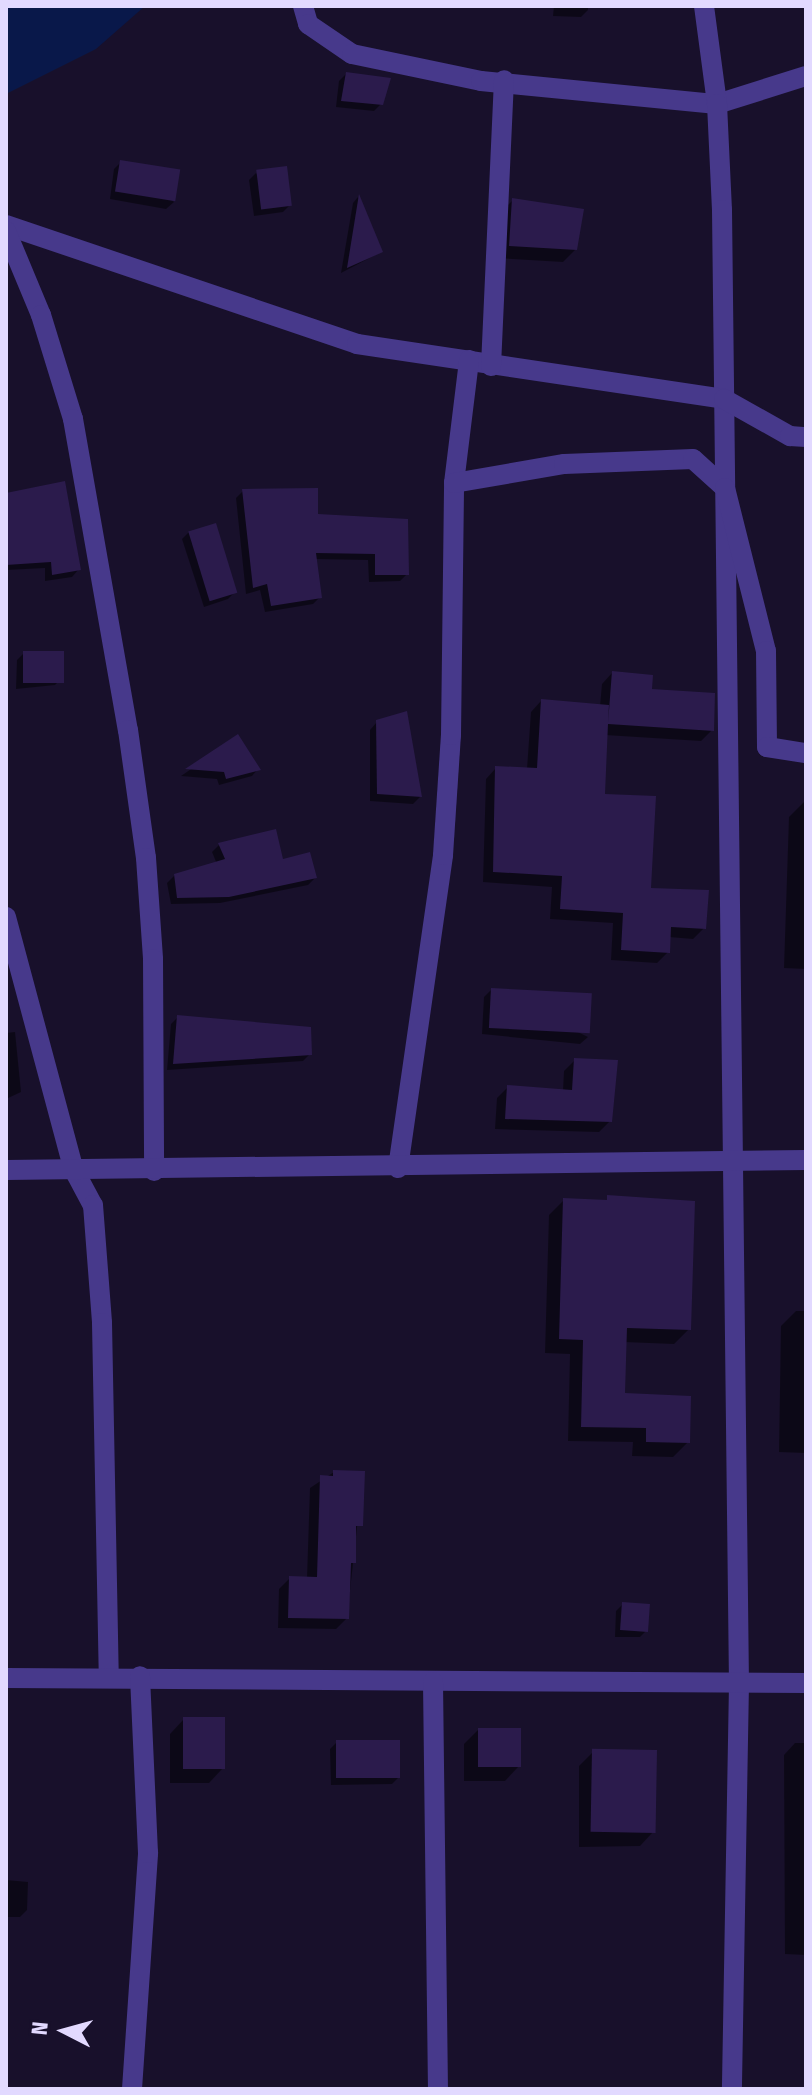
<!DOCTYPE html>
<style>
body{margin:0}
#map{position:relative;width:812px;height:2095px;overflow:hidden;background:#18102b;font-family:"Fira Sans Condensed",sans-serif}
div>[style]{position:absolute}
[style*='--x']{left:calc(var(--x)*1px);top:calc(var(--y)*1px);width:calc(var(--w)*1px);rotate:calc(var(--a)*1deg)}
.water>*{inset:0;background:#09184a}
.shadow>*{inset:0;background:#0007}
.building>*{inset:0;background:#2b1b4c;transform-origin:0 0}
.minor>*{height:20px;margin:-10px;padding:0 10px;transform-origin:10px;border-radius:10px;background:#47398b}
span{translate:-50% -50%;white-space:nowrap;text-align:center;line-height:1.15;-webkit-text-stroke:6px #18102b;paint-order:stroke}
.frame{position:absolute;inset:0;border:8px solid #e2d9ff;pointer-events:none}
.north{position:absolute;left:24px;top:1991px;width:80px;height:80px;-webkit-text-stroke:6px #18102b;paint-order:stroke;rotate:276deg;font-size:22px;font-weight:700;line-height:32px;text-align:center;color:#e2d9ff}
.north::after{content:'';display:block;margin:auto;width:28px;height:36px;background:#e2d9ff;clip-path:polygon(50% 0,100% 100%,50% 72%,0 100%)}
</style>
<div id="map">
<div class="water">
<div style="clip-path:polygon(6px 6px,145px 6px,96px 49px,6px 94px)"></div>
</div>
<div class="shadow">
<div style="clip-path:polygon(554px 6px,588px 6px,588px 10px,581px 17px,553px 16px)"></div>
<div style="clip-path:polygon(346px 74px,381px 104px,374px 111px,336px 107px,339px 81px)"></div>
<div style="clip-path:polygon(121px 162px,174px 202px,166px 209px,110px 199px,114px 169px)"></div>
<div style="clip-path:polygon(256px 173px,290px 205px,283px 212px,254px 216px,249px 180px)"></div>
<div style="clip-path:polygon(358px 197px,381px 252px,341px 273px,353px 203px)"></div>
<div style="clip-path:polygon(513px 200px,576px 249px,563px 262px,497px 258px,500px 213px)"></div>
<div style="clip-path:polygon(243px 491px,316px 516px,407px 574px,400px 581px,369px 582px,368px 560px,315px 559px,320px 597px,313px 604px,265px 612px,260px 590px,246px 594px,236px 498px)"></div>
<div style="clip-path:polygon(6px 495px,79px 569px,72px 577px,45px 581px,45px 568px,6px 570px)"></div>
<div style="clip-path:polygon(189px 532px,235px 592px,228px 599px,204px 607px,182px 539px)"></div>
<div style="clip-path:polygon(24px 653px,62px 678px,55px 685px,16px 689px,17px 660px)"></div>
<div style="clip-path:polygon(612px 673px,712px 730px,701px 741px,605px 735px,603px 796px,648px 890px,704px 928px,693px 939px,669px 937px,668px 952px,657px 963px,611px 960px,613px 923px,550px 919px,552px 887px,483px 882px,486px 779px,496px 768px,527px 769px,531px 712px,541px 701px,600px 706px,602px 684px)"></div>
<div style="clip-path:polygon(377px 722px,420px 797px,413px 804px,370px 801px,370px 730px)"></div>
<div style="clip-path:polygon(238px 737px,258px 769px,252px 776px,219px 785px,217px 779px,181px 776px)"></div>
<div style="clip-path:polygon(806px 800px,806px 969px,784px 968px,789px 817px)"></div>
<div style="clip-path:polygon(219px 845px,282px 861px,315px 878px,308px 885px,220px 903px,171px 904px,167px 883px,175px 875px,217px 864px,212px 852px)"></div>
<div style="clip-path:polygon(491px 990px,588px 1037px,580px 1044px,482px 1034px,484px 997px)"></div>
<div style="clip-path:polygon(178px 1017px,310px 1054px,303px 1061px,167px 1070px,171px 1024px)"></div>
<div style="clip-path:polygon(15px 1032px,21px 1092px,6px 1099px,6px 1033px)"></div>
<div style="clip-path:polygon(575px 1060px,610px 1121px,599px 1132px,495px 1129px,497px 1098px,508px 1087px,563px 1091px,564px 1071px)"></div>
<div style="clip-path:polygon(564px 1200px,689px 1329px,674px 1344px,624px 1342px,623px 1395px,688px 1442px,673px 1457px,632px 1456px,633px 1442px,568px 1441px,570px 1354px,545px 1353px,549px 1215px)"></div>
<div style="clip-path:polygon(796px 1311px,806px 1311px,806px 1453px,779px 1452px,781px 1326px)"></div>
<div style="clip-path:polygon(334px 1472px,363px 1473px,347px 1618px,336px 1629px,278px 1628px,279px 1589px,290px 1578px,307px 1578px,310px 1488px)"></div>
<div style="clip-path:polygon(623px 1604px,647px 1630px,640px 1637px,615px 1637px,616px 1611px)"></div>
<div style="clip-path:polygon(184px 1719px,223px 1768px,209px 1783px,170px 1783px,170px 1734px)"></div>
<div style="clip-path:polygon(478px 1730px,519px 1766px,505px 1781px,464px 1781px,464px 1744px)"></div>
<div style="clip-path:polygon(337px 1742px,399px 1777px,392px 1784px,331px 1785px,330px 1749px)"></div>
<div style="clip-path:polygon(795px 1743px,806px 1743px,806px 1955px,785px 1954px,784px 1755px)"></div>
<div style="clip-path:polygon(592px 1753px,653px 1832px,640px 1846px,579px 1847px,579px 1766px)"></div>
<div style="clip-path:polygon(6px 1880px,28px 1882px,27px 1910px,20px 1917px,6px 1917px)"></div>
</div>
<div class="building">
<div style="clip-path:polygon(346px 72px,391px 78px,383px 105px,341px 101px)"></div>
<div style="left:120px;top:160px;width:61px;height:32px;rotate:9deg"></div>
<div style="left:287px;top:166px;width:40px;height:31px;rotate:83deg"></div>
<div style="clip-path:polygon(359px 194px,383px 252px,347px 268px)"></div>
<div style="clip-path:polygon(512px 198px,584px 209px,577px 250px,509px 246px)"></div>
<div style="clip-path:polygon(65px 481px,81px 570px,52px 575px,51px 562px,6px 565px,6px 493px)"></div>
<div style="clip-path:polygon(318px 488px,318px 514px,408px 519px,409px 575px,375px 575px,375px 554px,316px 553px,322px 598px,271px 606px,267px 584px,253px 588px,242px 489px)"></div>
<div style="left:216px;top:523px;width:73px;height:29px;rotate:73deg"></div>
<div style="left:23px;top:651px;width:41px;height:32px"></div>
<div style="clip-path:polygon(612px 671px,653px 675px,652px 689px,715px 693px,714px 731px,608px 724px,605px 794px,656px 796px,651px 888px,709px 890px,706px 929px,671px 927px,670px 953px,621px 950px,623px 913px,560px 909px,562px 876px,493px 872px,495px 766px,537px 768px,541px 699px,609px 705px,608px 723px)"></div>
<div style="clip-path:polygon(407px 711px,422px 797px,377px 794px,376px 720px)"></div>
<div style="clip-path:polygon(238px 734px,261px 770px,226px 779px,224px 772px,185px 769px)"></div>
<div style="clip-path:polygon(276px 829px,283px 859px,310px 852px,317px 878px,229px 897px,177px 898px,174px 874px,225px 859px,218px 843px)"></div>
<div style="left:491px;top:988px;width:101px;height:40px;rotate:3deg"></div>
<div style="clip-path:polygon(177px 1015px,311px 1027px,312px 1055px,173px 1064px)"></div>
<div style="clip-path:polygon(574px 1058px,618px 1060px,612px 1122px,505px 1119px,507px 1085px,572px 1090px)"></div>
<div style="clip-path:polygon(607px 1195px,695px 1201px,691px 1330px,627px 1328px,625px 1393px,691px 1396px,690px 1443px,646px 1442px,646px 1428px,581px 1427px,583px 1340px,559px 1339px,563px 1198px,607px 1200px)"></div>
<div style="clip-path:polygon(333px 1470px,365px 1471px,363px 1526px,356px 1526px,356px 1563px,351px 1563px,349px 1619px,288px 1618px,289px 1576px,317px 1577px,320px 1475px,333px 1476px)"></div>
<div style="left:622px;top:1602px;width:28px;height:28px;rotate:4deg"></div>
<div style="left:183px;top:1717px;width:42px;height:52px"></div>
<div style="left:478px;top:1728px;width:43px;height:39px"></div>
<div style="left:336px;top:1740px;width:64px;height:38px"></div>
<div style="left:657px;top:1750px;width:83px;height:65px;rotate:91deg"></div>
</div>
<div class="minor">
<div style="--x:303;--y:6;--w:19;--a:74"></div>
<div style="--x:308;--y:24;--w:53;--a:34.3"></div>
<div style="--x:352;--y:54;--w:132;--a:11.8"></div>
<div style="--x:481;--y:81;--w:237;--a:5.6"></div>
<div style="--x:717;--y:104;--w:93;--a:-17.5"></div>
<div style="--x:704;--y:6;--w:99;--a:82.4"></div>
<div style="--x:717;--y:104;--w:106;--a:87.3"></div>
<div style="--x:722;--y:210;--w:1473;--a:89.34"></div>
<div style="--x:739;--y:1683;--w:406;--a:91"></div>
<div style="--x:6;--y:225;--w:371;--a:18.7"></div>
<div style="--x:357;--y:344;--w:371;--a:8.5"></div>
<div style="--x:724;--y:399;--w:76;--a:29.3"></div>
<div style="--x:790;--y:436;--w:16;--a:4"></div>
<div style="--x:6;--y:231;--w:91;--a:67.4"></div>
<div style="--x:41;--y:315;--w:109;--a:72.9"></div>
<div style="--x:73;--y:419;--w:316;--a:80"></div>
<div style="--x:128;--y:730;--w:129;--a:82"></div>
<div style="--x:146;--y:858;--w:101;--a:86"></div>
<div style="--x:153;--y:959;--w:212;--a:89.7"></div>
<div style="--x:491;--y:366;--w:286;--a:-87.4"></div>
<div style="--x:454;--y:483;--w:124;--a:-83"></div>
<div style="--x:6;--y:917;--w:262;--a:75"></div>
<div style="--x:74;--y:1170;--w:40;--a:62"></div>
<div style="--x:93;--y:1205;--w:118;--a:85.6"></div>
<div style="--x:102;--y:1323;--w:354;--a:88.9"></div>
<div style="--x:398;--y:1168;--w:316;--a:-81.8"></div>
<div style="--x:443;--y:855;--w:120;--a:-86.2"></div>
<div style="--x:451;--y:735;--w:252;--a:-89.3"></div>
<div style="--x:454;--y:483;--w:112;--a:-9.8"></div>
<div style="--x:564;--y:464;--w:129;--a:-2.2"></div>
<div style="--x:693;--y:459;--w:43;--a:42.2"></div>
<div style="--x:725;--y:488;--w:168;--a:75.9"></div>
<div style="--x:766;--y:651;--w:96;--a:89.4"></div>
<div style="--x:767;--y:747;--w:39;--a:9"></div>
<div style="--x:6;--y:1170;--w:800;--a:-0.72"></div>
<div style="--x:6;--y:1678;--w:800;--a:0.36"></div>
<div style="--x:433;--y:1682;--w:407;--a:89.3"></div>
<div style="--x:132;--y:2089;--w:237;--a:-86.1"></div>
<div style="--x:148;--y:1853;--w:177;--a:-92.6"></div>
</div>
<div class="frame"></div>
<div class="north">N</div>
</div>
